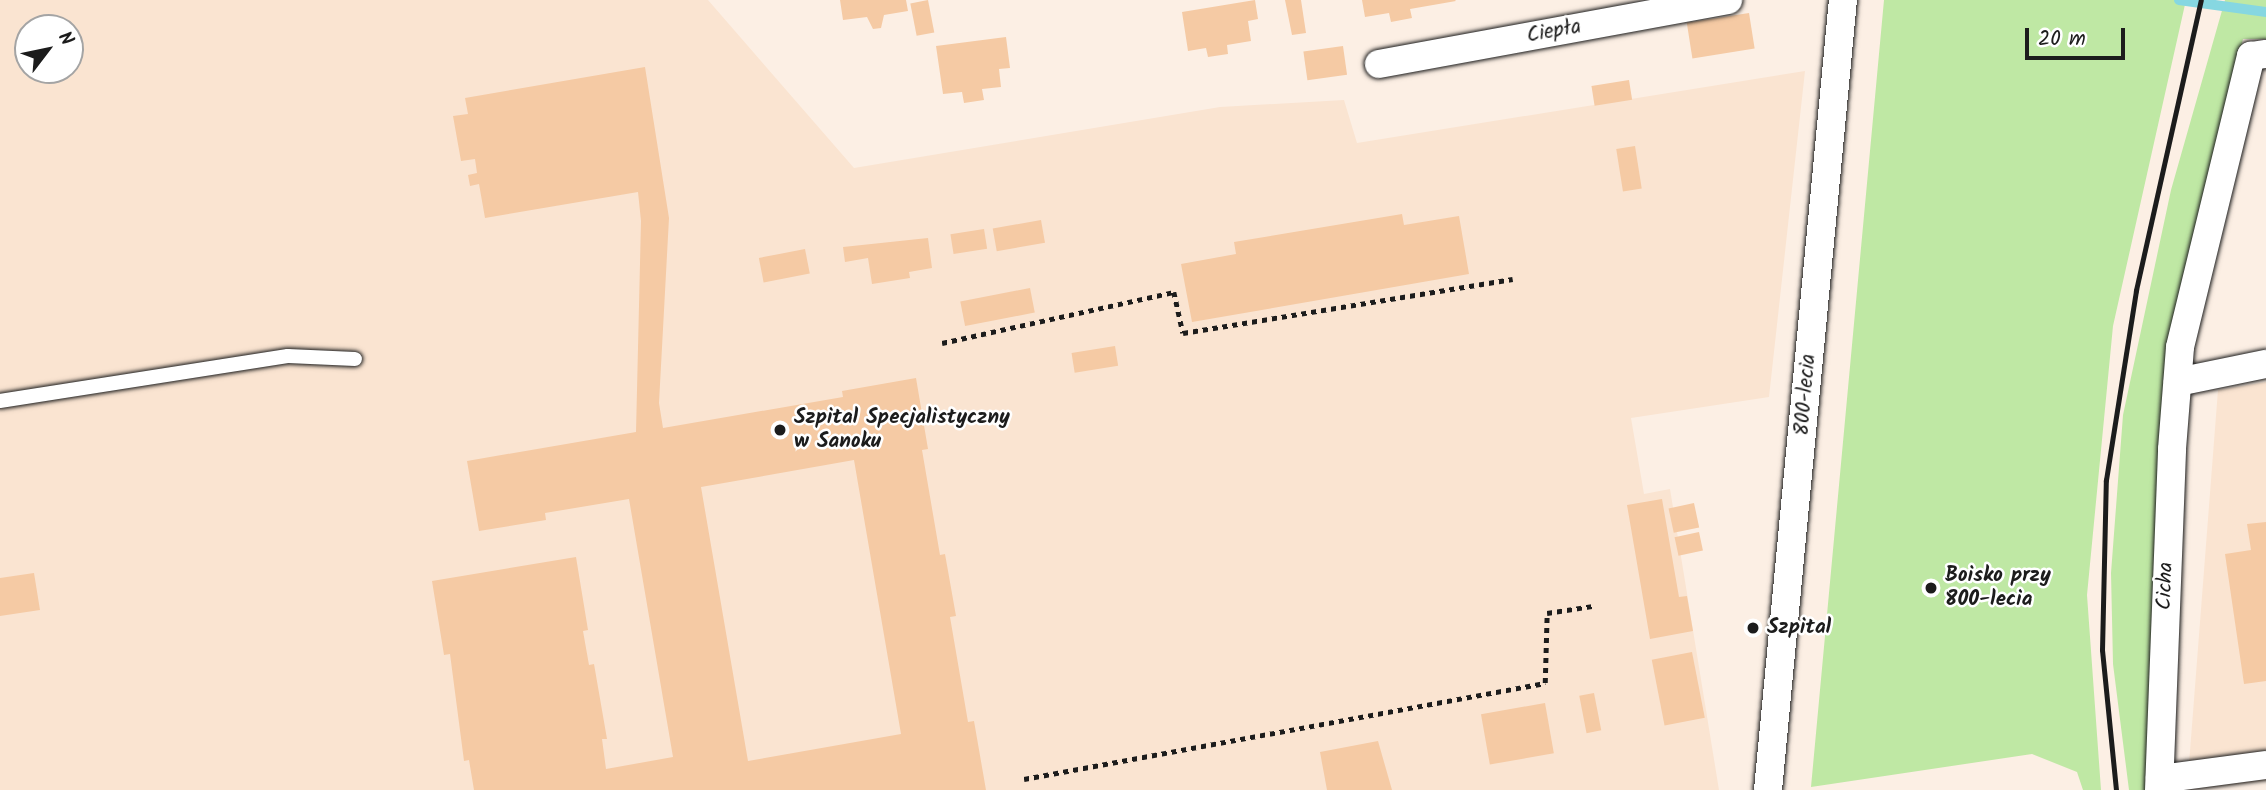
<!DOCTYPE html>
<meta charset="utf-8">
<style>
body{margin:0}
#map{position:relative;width:2266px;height:790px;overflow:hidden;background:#fcefe4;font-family:Kalam,sans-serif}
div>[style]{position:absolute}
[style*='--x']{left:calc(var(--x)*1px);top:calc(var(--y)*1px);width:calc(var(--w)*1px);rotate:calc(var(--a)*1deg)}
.built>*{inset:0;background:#fae4d1}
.green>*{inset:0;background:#bfe8a4}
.stream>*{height:10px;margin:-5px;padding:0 5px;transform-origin:5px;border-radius:5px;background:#86d7e1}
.building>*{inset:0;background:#f5caa4;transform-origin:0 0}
.path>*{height:4.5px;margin-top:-2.25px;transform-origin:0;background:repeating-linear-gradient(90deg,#1c1c1c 0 5px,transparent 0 10px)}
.roads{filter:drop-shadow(0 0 2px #1c1c1c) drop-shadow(0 0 2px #1c1c1c)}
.lane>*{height:14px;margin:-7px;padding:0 7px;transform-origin:7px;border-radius:7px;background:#fff}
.street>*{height:28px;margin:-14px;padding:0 14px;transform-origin:14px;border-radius:14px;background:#fff}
.rail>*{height:5px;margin:-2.5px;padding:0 2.5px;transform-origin:2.5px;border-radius:2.5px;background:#1c1c1c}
.dots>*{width:19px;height:19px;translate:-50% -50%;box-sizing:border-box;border:4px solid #fff;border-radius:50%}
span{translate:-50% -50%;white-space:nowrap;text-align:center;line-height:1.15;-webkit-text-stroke:5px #fff;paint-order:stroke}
.street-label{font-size:21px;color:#1c1c1c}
.poi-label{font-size:21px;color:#1c1c1c;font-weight:700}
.left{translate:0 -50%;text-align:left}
.north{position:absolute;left:14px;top:14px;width:70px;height:70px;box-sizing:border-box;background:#fff;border:2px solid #a4a4a4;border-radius:50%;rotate:58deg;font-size:19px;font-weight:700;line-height:28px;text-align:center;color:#1c1c1c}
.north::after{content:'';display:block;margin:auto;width:24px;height:32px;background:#1c1c1c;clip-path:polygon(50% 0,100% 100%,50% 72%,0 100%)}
.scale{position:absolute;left:2025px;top:28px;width:100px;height:32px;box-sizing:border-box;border:4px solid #1c1c1c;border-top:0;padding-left:9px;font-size:21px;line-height:24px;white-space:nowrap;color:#1c1c1c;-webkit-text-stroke:5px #fff;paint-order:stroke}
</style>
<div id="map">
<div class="built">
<div style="clip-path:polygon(evenodd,0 0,708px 0,854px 168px,1220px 107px,1344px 100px,1357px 143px,1805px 71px,1769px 397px,1631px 418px,1644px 494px,1670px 489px,1719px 790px,0 790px,0 0,28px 28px,70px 28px,70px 70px,28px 70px,28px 28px)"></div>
<div style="clip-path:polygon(2266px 382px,2266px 781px,2187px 790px,2218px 390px)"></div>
</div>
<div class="green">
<div style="clip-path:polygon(1884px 0,2186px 0,2113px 326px,2087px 595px,2101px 790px,2083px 790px,2077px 772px,2032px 754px,1811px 787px)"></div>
<div style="clip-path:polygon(2225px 0,2266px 0,2266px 39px,2243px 39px,2179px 292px,2167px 376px,2145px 790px,2129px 790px,2113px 664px,2111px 573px,2123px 415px,2171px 190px)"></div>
</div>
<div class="stream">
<div style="--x:2179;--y:0;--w:88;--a:7.9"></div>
</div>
<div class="building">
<div style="clip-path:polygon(840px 0,906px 0,908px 11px,884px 15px,881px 28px,873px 29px,867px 17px,843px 20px)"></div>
<div style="left:928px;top:0;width:33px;height:18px;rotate:79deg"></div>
<div style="clip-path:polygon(1255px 0,1258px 19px,1248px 21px,1251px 41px,1227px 45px,1228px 54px,1208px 57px,1206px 48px,1188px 51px,1182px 12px)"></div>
<div style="clip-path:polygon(1285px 0,1301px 0,1306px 33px,1292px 35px)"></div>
<div style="clip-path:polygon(1362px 0,1455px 0,1456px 1px,1410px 9px,1412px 18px,1391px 22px,1389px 13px,1365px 17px)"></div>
<div style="left:1749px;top:13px;width:36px;height:63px;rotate:81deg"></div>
<div style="clip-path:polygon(1006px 37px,1010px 68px,999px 69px,1001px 87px,982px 89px,984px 100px,964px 103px,962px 92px,943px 94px,936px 46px)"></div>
<div style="left:1343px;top:46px;width:29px;height:40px;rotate:82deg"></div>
<div style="clip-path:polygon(evenodd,645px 67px,669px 218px,659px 403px,663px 428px,843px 397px,842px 391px,916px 378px,928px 449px,922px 450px,940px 555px,945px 554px,956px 616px,950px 617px,968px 722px,974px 721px,986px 790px,474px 790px,469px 760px,464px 761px,450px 654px,444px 655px,432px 581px,576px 557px,588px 630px,583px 631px,589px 665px,594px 664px,607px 739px,602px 739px,606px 769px,673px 757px,629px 499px,545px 513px,546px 520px,479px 531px,467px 461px,636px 432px,641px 221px,638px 192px,485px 218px,479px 184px,470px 186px,468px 175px,477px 173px,475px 159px,461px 161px,453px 116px,468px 114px,465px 98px,645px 67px,854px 460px,901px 734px,748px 761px,701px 487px,854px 460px)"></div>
<div style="left:1629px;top:80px;width:20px;height:38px;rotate:81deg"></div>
<div style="left:1635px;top:146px;width:43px;height:19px;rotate:81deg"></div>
<div style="clip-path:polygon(1402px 214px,1404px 225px,1459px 216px,1469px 274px,1192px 322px,1181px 264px,1236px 254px,1234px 242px)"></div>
<div style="left:1041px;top:220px;width:23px;height:49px;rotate:80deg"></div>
<div style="left:984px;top:229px;width:20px;height:34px;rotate:81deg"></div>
<div style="clip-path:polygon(928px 238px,932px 268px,909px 272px,910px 278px,872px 284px,868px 258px,845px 262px,843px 247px)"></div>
<div style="left:805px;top:249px;width:25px;height:47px;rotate:79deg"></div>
<div style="left:1030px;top:288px;width:25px;height:71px;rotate:79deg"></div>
<div style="left:1115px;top:346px;width:20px;height:44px;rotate:81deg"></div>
<div style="clip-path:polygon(1662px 499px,1679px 597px,1687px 596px,1693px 631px,1650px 639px,1627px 505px)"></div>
<div style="left:1694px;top:503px;width:25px;height:26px;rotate:78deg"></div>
<div style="clip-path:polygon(2266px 522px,2266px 681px,2244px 684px,2225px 554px,2251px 550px,2247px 524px)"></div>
<div style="left:1699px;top:532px;width:19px;height:25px;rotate:78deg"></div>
<div style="clip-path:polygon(34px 573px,40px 610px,0 616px,0 578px)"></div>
<div style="left:1692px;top:652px;width:67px;height:41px;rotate:79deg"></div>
<div style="left:1594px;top:693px;width:38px;height:15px;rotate:79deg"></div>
<div style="left:1545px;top:703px;width:51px;height:65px;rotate:80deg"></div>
<div style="clip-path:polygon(1378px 741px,1392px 790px,1327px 790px,1320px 752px)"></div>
</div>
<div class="path">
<div style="--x:942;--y:343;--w:238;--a:-12.4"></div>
<div style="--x:1174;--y:292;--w:42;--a:77.6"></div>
<div style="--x:1183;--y:333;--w:334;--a:-9.3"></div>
<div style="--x:1024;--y:779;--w:530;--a:-10.44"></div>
<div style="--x:1545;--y:683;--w:70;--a:-88.4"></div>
<div style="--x:1547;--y:613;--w:47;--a:-8.7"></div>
</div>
<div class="roads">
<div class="lane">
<div style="--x:0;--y:401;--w:291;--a:-8.9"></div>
<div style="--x:288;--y:356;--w:67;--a:2.6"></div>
</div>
<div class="street">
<div style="--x:1379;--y:64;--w:355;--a:-10.4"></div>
<div style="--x:2178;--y:382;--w:90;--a:-11.6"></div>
<div style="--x:2160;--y:779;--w:107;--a:-7.5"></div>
<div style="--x:1768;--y:790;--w:794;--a:-84.58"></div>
<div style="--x:2159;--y:790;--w:341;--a:-87.8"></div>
<div style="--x:2172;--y:449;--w:102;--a:-85.5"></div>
<div style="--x:2180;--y:347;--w:300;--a:-76.3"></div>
<div style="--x:2251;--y:56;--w:15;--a:-8"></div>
</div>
</div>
<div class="rail">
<div style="--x:2116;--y:790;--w:141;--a:-95.7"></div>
<div style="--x:2102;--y:650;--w:170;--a:-88.7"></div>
<div style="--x:2106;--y:480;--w:192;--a:-81"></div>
<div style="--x:2136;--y:290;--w:297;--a:-77.4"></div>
</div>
<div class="dots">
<div style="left:780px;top:430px;background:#1c1c1c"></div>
<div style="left:1931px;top:588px;background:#1c1c1c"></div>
<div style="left:1753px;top:628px;background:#1c1c1c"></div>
</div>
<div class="street-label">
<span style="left:1554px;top:32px;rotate:-10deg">Ciepła</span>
<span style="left:1806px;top:395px;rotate:-85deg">800-lecia</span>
<span style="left:2166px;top:586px;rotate:-88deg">Cicha</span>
</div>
<div class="poi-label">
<span class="left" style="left:794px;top:430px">Szpital Specjalistyczny<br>w Sanoku</span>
<span class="left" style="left:1945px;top:588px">Boisko przy<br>800-lecia</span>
<span class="left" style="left:1767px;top:628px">Szpital</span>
</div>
<div class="north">N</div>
<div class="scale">20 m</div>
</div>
